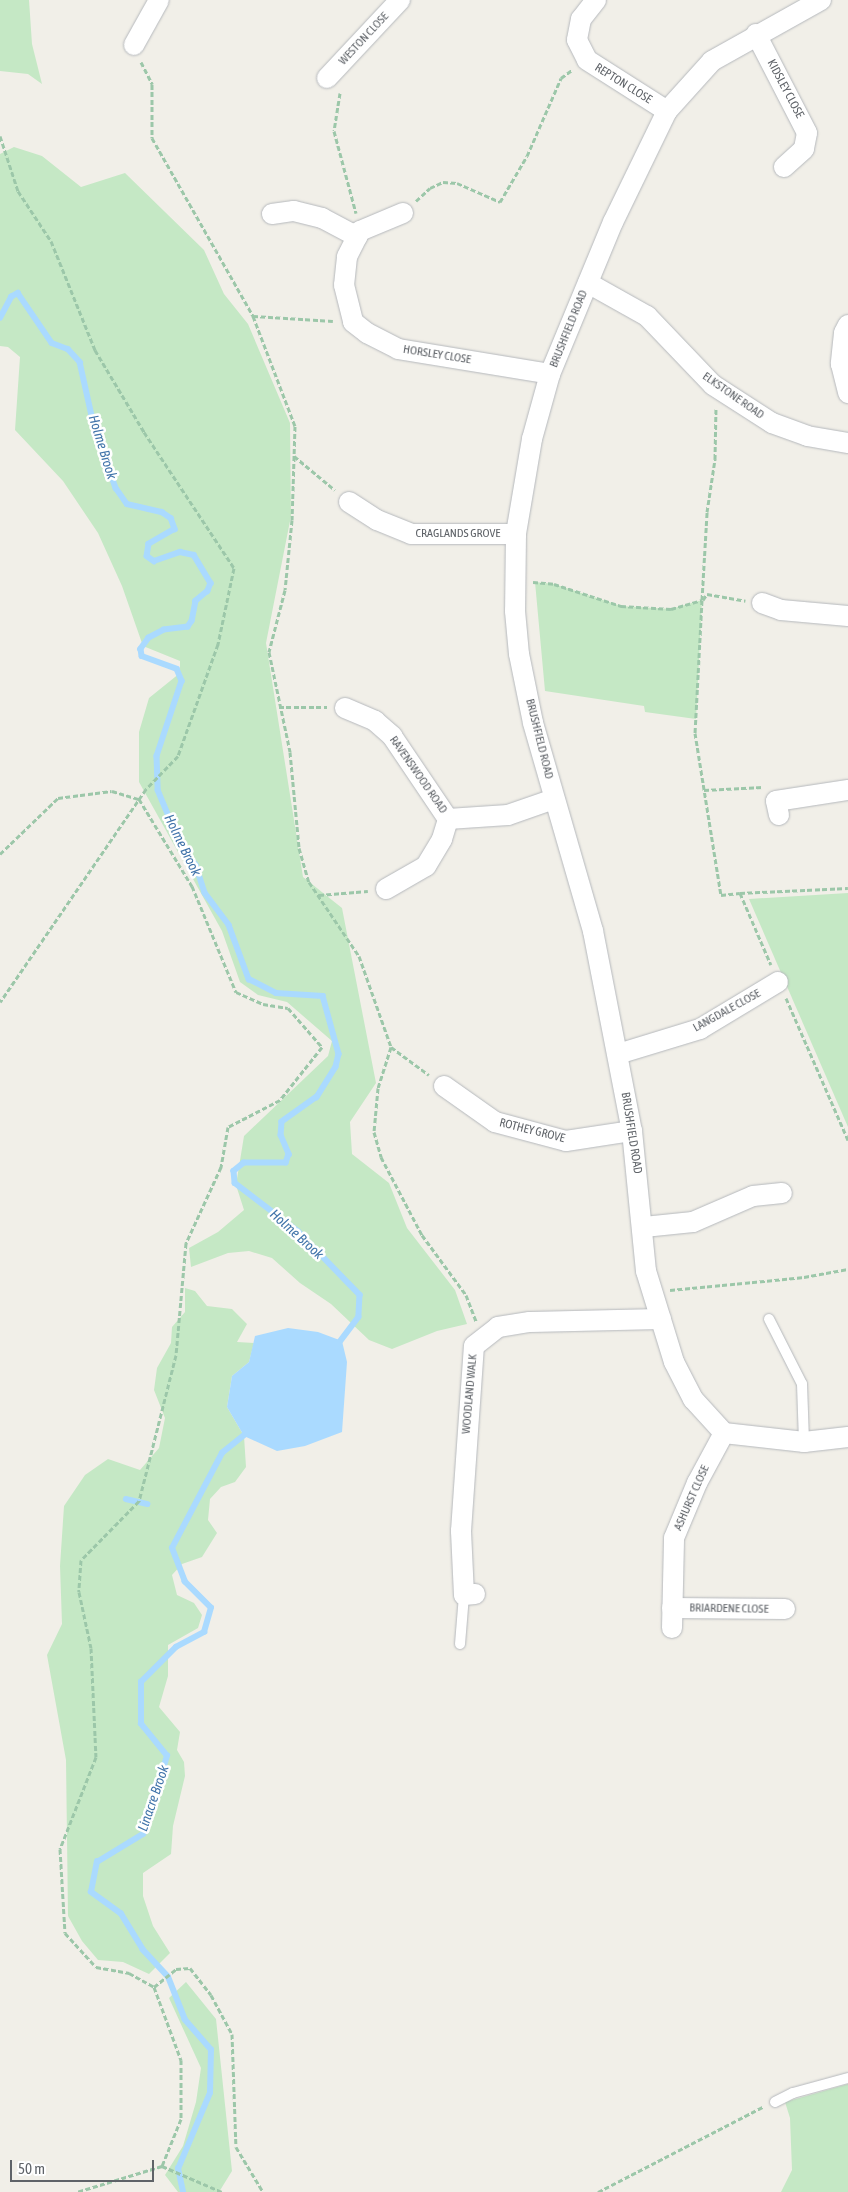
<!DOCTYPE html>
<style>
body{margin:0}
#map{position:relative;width:848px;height:2192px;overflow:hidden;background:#f1efe8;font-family:"Asap Condensed",sans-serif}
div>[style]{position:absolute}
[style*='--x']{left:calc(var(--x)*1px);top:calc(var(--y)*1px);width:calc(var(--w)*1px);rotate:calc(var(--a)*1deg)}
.green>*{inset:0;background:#c5e8c5}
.water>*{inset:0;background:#aadaff}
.stream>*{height:5.5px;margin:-2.75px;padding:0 2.75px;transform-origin:2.75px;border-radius:2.75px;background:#aadaff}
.path>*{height:3px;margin-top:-1.5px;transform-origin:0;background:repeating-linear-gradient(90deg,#9cc7a9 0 5px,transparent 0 7.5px)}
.roads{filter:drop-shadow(0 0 1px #b5b8bc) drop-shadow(0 0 1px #b5b8bc)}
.lane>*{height:10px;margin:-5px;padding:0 5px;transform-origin:5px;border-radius:5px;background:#fff}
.street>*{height:20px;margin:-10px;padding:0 10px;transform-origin:10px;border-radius:10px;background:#fff}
span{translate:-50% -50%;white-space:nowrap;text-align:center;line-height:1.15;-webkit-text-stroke:5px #fff;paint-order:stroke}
.street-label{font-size:12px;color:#5f6368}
.water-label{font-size:14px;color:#4174aa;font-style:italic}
.scale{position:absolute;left:10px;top:2160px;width:144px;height:22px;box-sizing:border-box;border:2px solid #5f6368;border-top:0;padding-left:6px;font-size:15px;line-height:18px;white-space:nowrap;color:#5f6368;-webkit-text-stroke:4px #fff;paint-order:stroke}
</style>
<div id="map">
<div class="green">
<div style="clip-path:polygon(0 0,29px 0,32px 44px,42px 84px,28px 74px,0 71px)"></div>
<div style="clip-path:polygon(14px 147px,42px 156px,81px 187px,125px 173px,204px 250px,224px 294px,248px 324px,290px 423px,291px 516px,266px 643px,303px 877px,342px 908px,376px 1083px,350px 1122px,352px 1154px,389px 1183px,407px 1228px,455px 1290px,467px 1324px,437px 1331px,392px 1349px,369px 1340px,331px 1304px,300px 1283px,272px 1258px,249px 1251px,228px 1253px,191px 1267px,189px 1248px,218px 1232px,244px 1210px,236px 1185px,244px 1136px,328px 1056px,332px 1041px,287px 1002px,258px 995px,240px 982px,222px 931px,139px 782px,139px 732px,149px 698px,180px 673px,180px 661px,143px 646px,122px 586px,98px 533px,63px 481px,15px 430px,20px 357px,8px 347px,0 346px,0 154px)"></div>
<div style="clip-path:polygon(535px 582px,554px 584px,621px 606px,671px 609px,702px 600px,696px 719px,645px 712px,644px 706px,545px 691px)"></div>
<div style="clip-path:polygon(848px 893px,848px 1127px,749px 899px)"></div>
<div style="clip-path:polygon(185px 1288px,195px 1291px,207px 1306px,232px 1309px,247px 1324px,237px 1342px,254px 1343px,249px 1362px,232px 1376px,227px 1407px,244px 1436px,246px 1467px,235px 1482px,221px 1487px,210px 1499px,208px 1520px,217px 1533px,202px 1557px,182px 1564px,172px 1575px,177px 1595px,194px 1603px,202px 1615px,198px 1628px,168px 1645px,168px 1676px,159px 1707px,180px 1732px,177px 1750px,184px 1762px,185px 1776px,173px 1826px,171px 1854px,143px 1873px,143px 1896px,153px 1926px,170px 1953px,149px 1974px,123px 1962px,98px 1960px,82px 1941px,68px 1916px,66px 1760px,47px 1655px,62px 1624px,60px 1566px,64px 1506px,85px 1475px,108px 1459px,140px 1470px,159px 1448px,165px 1418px,154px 1390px,157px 1368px,171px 1343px,172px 1327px,185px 1312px)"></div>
<div style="clip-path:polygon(186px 1982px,216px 2019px,232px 2171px,219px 2192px,178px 2192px,165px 2175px,183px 2146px,196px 2102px,201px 2068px,169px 1998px)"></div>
<div style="clip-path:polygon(848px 2084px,848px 2192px,781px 2192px,792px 2170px,790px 2118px,785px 2102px)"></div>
</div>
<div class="water">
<div style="clip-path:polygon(288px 1328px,318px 1332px,342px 1341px,347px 1362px,342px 1432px,305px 1446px,277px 1451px,244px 1436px,227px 1407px,232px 1376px,249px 1362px,255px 1336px)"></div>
</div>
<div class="stream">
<div style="--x:0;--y:318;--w:24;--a:-62"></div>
<div style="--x:11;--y:297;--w:8;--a:-30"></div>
<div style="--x:18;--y:293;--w:60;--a:55.8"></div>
<div style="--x:52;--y:343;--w:17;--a:21"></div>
<div style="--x:68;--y:349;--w:18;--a:47"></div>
<div style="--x:80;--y:362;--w:69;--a:77.4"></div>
<div style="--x:95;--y:429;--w:63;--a:70.4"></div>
<div style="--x:116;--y:488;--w:19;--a:55"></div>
<div style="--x:127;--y:504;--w:36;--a:13"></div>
<div style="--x:162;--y:512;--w:11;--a:34"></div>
<div style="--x:171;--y:518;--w:12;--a:70"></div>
<div style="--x:175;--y:529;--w:30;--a:150"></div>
<div style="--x:149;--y:544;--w:12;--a:99"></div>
<div style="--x:147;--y:556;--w:9;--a:36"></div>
<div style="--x:154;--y:561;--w:28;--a:-19"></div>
<div style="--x:180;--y:552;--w:14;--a:12"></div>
<div style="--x:194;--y:555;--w:33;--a:59"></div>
<div style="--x:211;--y:583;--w:9;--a:111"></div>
<div style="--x:208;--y:591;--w:16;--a:140"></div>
<div style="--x:196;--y:601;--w:20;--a:101"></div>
<div style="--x:192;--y:621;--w:7;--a:124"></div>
<div style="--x:188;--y:627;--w:24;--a:173"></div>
<div style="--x:164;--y:630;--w:17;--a:152"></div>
<div style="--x:149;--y:638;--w:14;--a:126"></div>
<div style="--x:141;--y:649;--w:7;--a:82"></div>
<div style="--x:142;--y:656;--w:37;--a:20"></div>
<div style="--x:177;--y:669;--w:13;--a:67"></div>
<div style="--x:182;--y:681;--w:79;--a:108.4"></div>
<div style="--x:157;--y:756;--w:34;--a:88"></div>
<div style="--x:158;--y:790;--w:60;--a:67.3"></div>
<div style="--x:181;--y:845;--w:25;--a:53"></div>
<div style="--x:196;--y:865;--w:29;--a:72"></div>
<div style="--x:205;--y:893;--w:40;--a:53"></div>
<div style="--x:229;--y:925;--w:58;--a:69.7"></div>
<div style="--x:249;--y:979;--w:30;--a:27"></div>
<div style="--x:276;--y:993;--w:47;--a:3.7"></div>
<div style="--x:323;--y:996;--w:60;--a:74.6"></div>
<div style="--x:339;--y:1054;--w:13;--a:103"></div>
<div style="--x:336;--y:1067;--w:36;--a:122"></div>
<div style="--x:317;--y:1097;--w:43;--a:144.5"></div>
<div style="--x:282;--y:1122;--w:13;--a:94"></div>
<div style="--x:281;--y:1135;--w:21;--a:67"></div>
<div style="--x:289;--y:1154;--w:9;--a:108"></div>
<div style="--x:286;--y:1163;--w:42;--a:180"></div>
<div style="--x:244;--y:1163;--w:13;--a:141"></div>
<div style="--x:234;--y:1171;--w:12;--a:85"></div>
<div style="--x:235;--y:1183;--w:79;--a:37.3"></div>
<div style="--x:298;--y:1231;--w:89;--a:45.9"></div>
<div style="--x:360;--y:1295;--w:22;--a:93"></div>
<div style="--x:359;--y:1317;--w:38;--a:127"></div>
<div style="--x:126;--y:1499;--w:22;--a:13"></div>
<div style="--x:183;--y:2192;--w:24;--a:-102"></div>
<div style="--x:178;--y:2169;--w:82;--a:-67.2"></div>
<div style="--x:210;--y:2093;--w:43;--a:-88.7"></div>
<div style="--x:211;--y:2050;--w:40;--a:-131"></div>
<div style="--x:185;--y:2020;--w:46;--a:-111.6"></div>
<div style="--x:168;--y:1977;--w:37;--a:-133"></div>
<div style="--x:143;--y:1950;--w:42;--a:-121.4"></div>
<div style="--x:121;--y:1914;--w:37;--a:-144"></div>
<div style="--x:91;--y:1892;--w:31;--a:-79"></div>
<div style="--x:97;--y:1862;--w:54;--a:-31.3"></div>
<div style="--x:143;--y:1834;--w:82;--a:-72.9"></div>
<div style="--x:167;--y:1756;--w:41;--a:-129.1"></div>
<div style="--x:141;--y:1724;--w:42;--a:-90"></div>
<div style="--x:141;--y:1682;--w:49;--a:-45"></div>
<div style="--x:176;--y:1647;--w:32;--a:-28"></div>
<div style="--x:204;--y:1632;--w:25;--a:-74"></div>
<div style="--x:211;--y:1608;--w:37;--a:-135"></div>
<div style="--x:185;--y:1582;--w:36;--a:-111"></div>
<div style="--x:172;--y:1548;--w:107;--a:-62.2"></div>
<div style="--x:222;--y:1453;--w:35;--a:-39"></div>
</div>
<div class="path">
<div style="--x:141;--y:62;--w:25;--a:63"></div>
<div style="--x:152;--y:84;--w:54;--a:90"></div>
<div style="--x:152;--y:138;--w:205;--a:60.4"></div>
<div style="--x:253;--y:316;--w:80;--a:3.6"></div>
<div style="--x:340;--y:93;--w:38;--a:99"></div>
<div style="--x:334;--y:131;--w:85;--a:75"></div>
<div style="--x:0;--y:136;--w:58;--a:71.9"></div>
<div style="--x:18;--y:191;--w:60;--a:56.6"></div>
<div style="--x:51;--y:241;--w:118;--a:68"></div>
<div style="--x:95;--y:350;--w:96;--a:59.1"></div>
<div style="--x:144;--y:432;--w:163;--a:56.5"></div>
<div style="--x:234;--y:568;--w:78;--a:101.9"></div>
<div style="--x:218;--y:644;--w:119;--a:109.7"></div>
<div style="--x:178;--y:756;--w:46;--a:134.1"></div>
<div style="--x:146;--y:789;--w:258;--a:124.4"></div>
<div style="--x:416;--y:201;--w:19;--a:-43"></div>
<div style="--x:430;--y:188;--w:14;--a:-25"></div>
<div style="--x:443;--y:182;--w:14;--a:4"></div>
<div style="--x:457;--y:183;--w:47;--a:23.8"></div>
<div style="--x:500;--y:202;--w:53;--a:-59.6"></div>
<div style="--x:527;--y:156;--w:85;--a:-66.4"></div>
<div style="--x:561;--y:78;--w:14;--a:-36"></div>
<div style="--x:253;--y:316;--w:118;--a:69.1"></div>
<div style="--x:295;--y:426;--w:94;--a:91.8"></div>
<div style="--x:292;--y:520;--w:70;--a:95.7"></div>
<div style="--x:285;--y:590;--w:64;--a:104.5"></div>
<div style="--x:269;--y:652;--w:102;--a:78.1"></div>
<div style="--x:290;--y:752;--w:96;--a:84.6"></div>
<div style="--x:299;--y:848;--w:35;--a:74"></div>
<div style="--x:309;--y:882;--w:89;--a:56"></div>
<div style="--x:359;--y:956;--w:96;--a:70.6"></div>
<div style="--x:391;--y:1047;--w:43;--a:107.6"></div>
<div style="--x:378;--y:1088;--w:44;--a:95.2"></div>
<div style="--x:374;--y:1132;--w:26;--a:74"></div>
<div style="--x:381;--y:1157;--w:88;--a:62.3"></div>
<div style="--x:422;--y:1235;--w:74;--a:53.7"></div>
<div style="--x:466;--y:1295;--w:28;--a:69"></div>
<div style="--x:294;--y:456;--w:53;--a:39.7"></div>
<div style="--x:533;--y:582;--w:21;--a:5"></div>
<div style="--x:554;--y:584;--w:71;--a:18.2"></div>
<div style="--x:621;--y:606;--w:50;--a:3.4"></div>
<div style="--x:671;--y:609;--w:32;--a:-16"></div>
<div style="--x:702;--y:600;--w:133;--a:93"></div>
<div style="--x:695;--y:733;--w:164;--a:80.9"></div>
<div style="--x:721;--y:895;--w:19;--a:-6"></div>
<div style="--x:740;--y:893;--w:78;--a:66.7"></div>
<div style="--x:702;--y:600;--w:88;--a:-86.7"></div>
<div style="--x:707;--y:512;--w:54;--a:-81.4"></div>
<div style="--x:715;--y:459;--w:50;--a:-88.9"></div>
<div style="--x:703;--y:600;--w:7;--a:-56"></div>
<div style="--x:707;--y:594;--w:39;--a:10"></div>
<div style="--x:279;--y:707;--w:48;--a:0"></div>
<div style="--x:704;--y:790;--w:59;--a:-2.9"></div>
<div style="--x:0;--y:854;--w:81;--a:-44"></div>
<div style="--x:58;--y:798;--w:54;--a:-7.4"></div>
<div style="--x:112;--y:791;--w:28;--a:17"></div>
<div style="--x:139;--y:799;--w:102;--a:58.7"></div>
<div style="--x:192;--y:886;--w:115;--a:67.5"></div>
<div style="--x:236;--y:992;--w:30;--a:24"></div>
<div style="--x:263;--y:1004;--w:25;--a:9"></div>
<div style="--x:288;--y:1008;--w:52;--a:48.9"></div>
<div style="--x:322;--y:1047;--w:68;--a:128.4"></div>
<div style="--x:280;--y:1100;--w:59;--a:152.6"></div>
<div style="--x:228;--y:1127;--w:41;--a:99.9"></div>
<div style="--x:221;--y:1167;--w:84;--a:114.7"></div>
<div style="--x:186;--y:1243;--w:112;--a:95.1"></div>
<div style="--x:176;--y:1355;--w:151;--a:104.2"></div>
<div style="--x:139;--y:1501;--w:83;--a:134.5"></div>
<div style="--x:81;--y:1560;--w:32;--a:94"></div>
<div style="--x:79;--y:1592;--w:57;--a:77.9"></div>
<div style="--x:91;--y:1648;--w:109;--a:87.4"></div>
<div style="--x:96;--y:1757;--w:99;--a:111.4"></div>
<div style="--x:60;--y:1849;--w:84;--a:86.6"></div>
<div style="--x:65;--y:1933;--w:46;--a:47.6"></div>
<div style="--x:96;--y:1967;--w:34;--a:10"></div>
<div style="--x:129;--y:1973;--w:29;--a:29"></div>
<div style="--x:154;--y:1987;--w:78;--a:69.7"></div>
<div style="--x:181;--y:2060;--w:59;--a:90"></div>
<div style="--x:181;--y:2119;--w:51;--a:112"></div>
<div style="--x:162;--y:2166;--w:89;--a:163"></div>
<div style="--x:740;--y:893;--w:108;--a:-2.7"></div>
<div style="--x:319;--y:895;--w:49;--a:-4.7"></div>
<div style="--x:786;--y:998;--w:155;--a:66.4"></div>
<div style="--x:391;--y:1047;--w:47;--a:36.4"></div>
<div style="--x:670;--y:1290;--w:135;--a:-5.5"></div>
<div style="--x:804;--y:1277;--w:45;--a:-10.3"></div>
<div style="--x:154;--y:1987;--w:28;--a:-39"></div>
<div style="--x:176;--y:1969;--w:14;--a:-4"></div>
<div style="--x:190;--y:1968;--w:34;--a:52"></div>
<div style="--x:211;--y:1995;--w:44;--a:61.7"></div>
<div style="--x:232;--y:2034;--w:113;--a:88"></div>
<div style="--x:236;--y:2147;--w:52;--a:59"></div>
<div style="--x:162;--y:2166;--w:65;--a:23.4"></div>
<div style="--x:598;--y:2192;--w:186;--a:-27.3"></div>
</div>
<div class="roads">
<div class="lane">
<div style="--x:769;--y:1319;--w:73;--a:63.1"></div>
<div style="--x:802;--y:1384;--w:58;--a:88"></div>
<div style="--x:460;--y:1644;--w:49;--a:-85.3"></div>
<div style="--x:775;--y:2102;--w:20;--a:-27"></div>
<div style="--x:793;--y:2093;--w:57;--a:-15.3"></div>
</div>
<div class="street">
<div style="--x:596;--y:0;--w:24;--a:128"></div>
<div style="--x:581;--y:19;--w:21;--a:101"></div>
<div style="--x:577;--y:40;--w:22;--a:63"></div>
<div style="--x:587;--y:60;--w:95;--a:32.5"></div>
<div style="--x:821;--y:0;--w:125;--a:150.8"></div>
<div style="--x:712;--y:61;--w:67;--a:132"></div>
<div style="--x:667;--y:111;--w:123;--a:115.9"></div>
<div style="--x:613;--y:222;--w:165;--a:112.5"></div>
<div style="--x:550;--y:374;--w:67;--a:105.5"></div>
<div style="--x:532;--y:439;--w:96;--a:99.6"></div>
<div style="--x:516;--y:534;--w:77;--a:90.7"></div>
<div style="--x:515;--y:611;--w:43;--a:84.7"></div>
<div style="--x:519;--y:654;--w:70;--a:78.5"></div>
<div style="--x:533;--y:723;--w:216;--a:73.9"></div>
<div style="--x:593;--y:931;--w:204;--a:79"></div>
<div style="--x:632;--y:1131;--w:141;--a:84.3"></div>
<div style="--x:646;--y:1271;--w:95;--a:72.9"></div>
<div style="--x:674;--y:1362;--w:42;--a:62.8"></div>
<div style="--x:693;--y:1399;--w:46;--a:47.6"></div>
<div style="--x:724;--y:1433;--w:81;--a:6.4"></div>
<div style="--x:804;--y:1442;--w:44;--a:-6.5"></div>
<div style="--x:756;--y:34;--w:111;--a:62.7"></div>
<div style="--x:807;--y:133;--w:16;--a:101"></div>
<div style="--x:804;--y:149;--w:27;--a:138"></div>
<div style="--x:134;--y:45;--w:51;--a:-60.9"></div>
<div style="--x:327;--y:78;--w:107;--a:-46.9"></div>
<div style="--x:403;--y:213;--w:47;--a:157.3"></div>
<div style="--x:360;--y:231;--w:29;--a:117"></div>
<div style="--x:347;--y:257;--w:28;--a:96"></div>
<div style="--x:344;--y:285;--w:38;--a:76"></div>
<div style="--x:353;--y:322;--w:18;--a:38"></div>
<div style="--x:367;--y:333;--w:35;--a:27"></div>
<div style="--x:398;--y:349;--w:154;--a:9.3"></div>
<div style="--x:272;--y:214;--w:22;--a:-8"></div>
<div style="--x:294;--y:211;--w:29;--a:14"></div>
<div style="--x:322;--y:218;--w:40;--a:28"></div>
<div style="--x:588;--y:283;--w:68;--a:29.2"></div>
<div style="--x:647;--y:316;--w:95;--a:46.3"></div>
<div style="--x:713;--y:385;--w:70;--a:32.8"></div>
<div style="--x:772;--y:423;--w:37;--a:20"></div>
<div style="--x:807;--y:436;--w:42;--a:9.7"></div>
<div style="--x:848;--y:325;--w:9;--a:117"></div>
<div style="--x:844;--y:333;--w:31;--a:96"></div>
<div style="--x:841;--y:364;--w:30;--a:76"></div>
<div style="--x:349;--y:502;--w:33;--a:33"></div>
<div style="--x:377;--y:520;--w:37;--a:22"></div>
<div style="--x:411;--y:534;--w:105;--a:0"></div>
<div style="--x:762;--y:603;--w:20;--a:20"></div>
<div style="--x:781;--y:610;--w:67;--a:5.1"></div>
<div style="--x:345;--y:708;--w:33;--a:23"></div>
<div style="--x:375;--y:721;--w:23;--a:41"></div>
<div style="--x:392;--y:736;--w:100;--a:56"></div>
<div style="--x:448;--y:819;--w:60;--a:-3.8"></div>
<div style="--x:508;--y:815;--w:49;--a:-19.2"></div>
<div style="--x:779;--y:815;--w:14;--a:-102"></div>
<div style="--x:776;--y:801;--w:73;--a:-8.7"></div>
<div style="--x:386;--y:889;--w:46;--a:-29.9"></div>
<div style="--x:426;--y:866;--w:31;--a:-59"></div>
<div style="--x:442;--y:839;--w:21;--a:-73"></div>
<div style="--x:618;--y:1054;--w:86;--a:-17"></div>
<div style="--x:700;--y:1029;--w:91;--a:-31.1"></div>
<div style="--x:444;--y:1086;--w:62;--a:35.2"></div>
<div style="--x:495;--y:1122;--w:73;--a:15"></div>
<div style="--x:566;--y:1141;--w:67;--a:-8.6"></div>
<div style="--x:644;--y:1227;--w:49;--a:-5.8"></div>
<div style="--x:693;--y:1222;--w:65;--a:-23.4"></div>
<div style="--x:753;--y:1196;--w:29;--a:-6"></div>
<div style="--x:475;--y:1594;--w:11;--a:175"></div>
<div style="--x:464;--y:1595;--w:64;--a:-92.7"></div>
<div style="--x:461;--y:1531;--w:185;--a:-86"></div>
<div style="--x:474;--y:1346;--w:31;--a:-38"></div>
<div style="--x:498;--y:1327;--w:32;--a:-9"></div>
<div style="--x:530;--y:1322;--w:131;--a:-1.3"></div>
<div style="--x:672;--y:1608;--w:113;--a:0.5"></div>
<div style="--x:672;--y:1628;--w:90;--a:-88.7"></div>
<div style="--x:674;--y:1538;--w:60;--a:-67.3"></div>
<div style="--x:697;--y:1483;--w:57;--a:-61.6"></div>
</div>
</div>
<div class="street-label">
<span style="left:364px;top:39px;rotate:-47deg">WESTON CLOSE</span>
<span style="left:623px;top:84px;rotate:32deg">REPTON CLOSE</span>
<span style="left:785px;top:89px;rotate:62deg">KIDSLEY CLOSE</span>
<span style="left:569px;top:329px;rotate:-68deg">BRUSHFIELD ROAD</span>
<span style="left:437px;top:355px;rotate:9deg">HORSLEY CLOSE</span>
<span style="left:733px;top:396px;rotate:35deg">ELKSTONE ROAD</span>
<span style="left:458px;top:534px">CRAGLANDS GROVE</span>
<span style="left:539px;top:739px;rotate:76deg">BRUSHFIELD ROAD</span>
<span style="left:418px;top:775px;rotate:55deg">RAVENSWOOD ROAD</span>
<span style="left:727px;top:1011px;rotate:-29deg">LANGDALE CLOSE</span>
<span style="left:532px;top:1131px;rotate:14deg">ROTHEY GROVE</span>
<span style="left:631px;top:1133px;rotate:81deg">BRUSHFIELD ROAD</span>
<span style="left:470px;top:1394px;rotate:-85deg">WOODLAND WALK</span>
<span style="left:692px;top:1498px;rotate:-66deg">ASHURST CLOSE</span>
<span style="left:729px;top:1609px;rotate:1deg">BRIARDENE CLOSE</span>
</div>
<div class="water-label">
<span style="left:103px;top:447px;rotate:73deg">Holme Brook</span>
<span style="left:183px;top:845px;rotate:64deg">Holme Brook</span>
<span style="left:297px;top:1234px;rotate:42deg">Holme Brook</span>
<span style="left:153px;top:1798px;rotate:-71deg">Linacre Brook</span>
</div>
<div class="scale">50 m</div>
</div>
